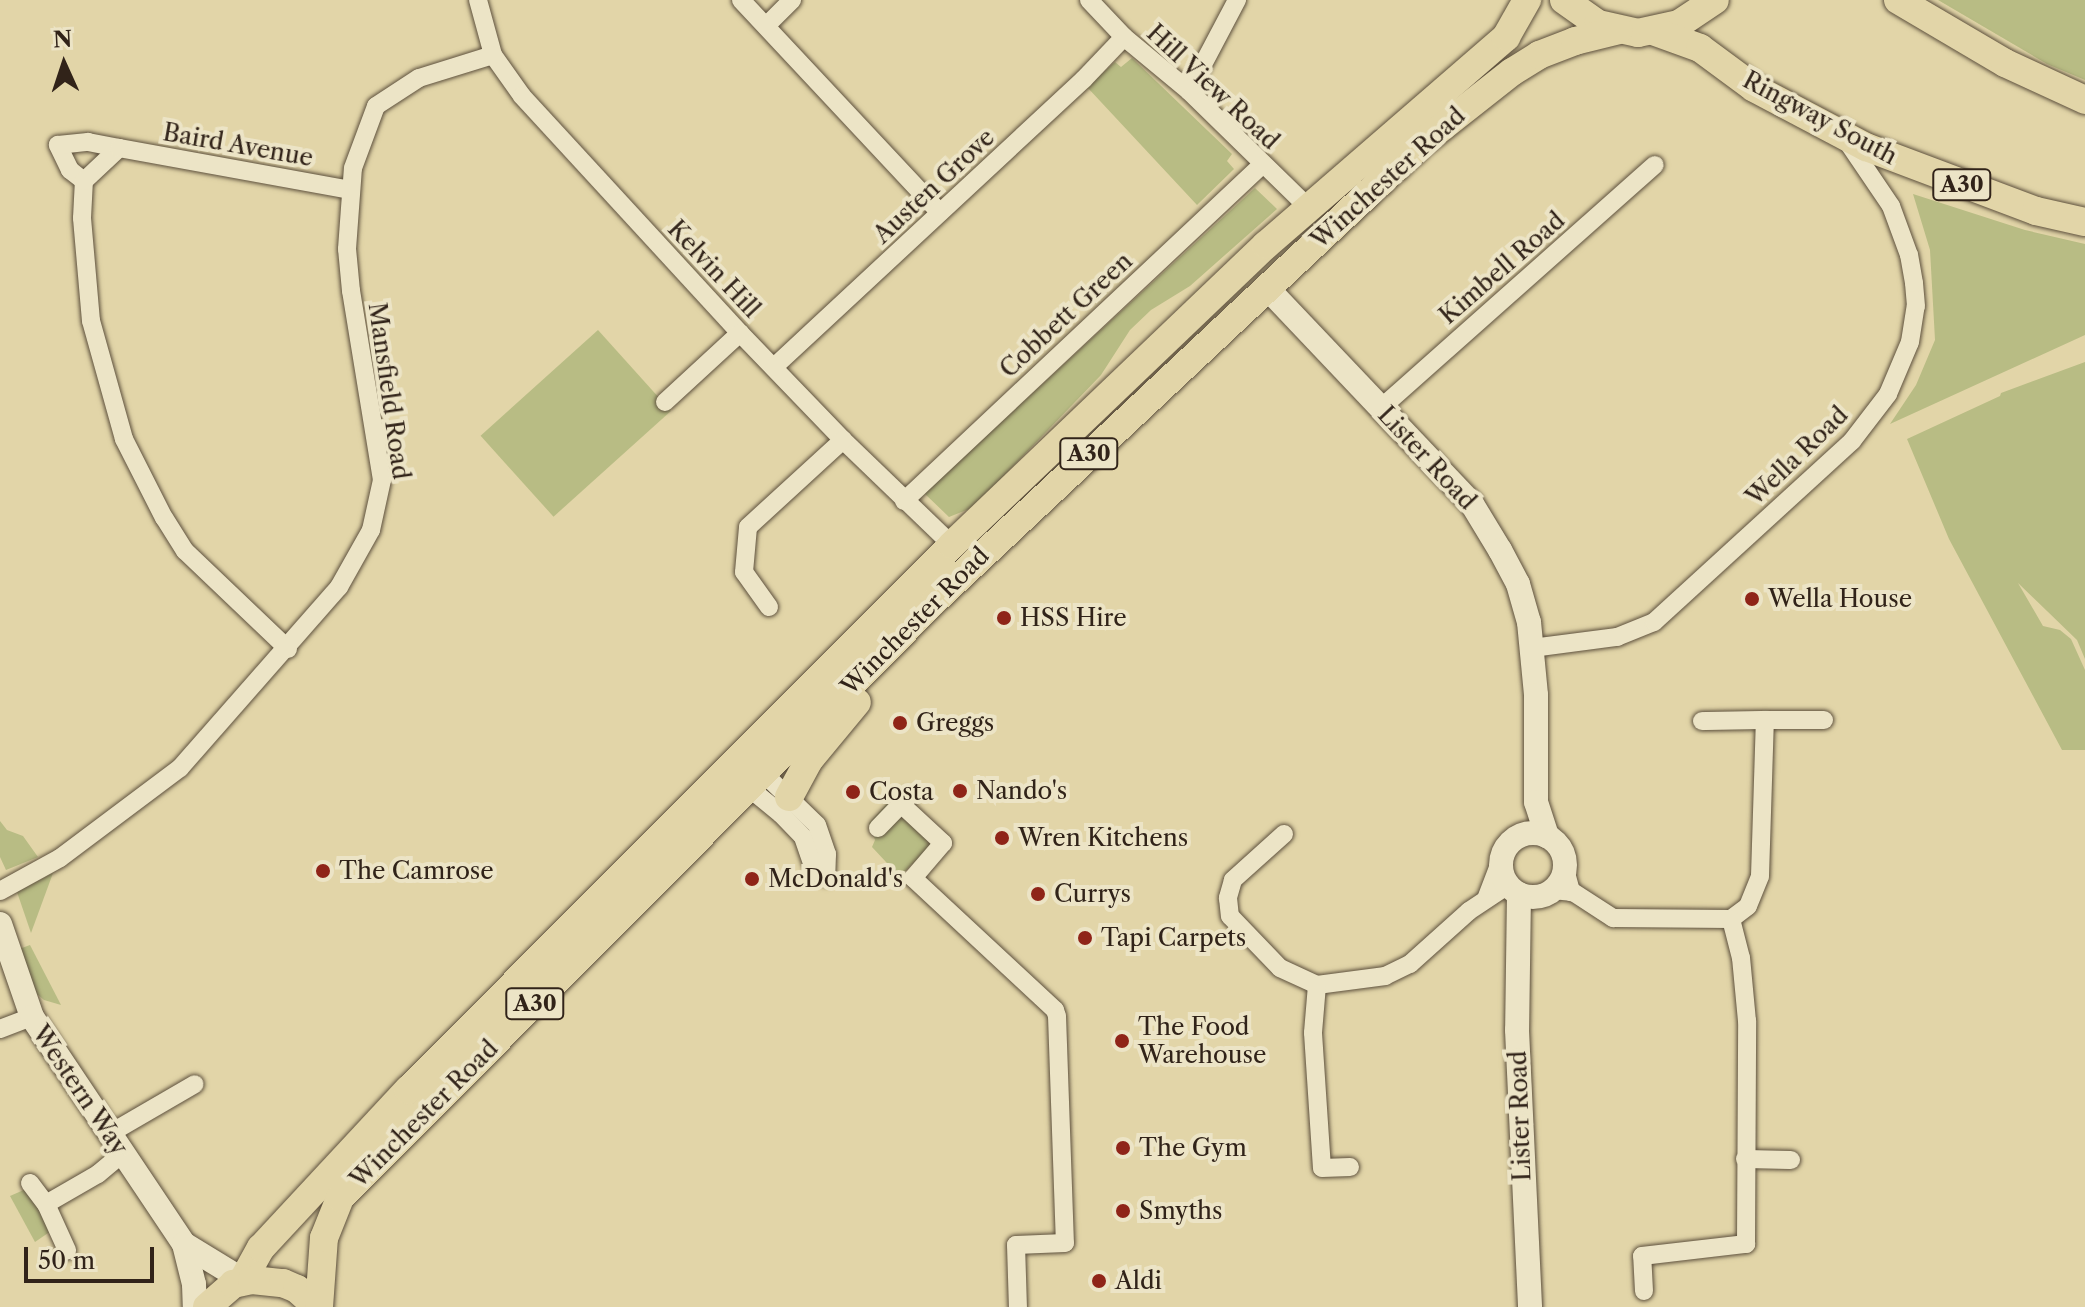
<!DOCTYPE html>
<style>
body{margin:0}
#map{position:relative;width:2085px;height:1307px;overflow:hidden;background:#e2d5a8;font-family:"Libre Caslon Text",serif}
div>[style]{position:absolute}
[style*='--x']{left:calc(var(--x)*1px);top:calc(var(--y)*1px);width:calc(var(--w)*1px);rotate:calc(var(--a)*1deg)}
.green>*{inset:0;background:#b8bc84;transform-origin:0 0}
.roads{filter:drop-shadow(0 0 2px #5d503d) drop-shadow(0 0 2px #5d503d)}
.street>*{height:18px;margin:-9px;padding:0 9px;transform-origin:9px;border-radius:9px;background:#ece4c6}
.secondary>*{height:24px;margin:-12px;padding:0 12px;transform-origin:12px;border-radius:12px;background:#ece4c6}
.secondary>.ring{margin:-12px;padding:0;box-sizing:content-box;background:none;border:24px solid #ece4c6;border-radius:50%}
.primary>*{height:28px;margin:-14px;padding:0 14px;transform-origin:14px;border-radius:14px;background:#e2d5a8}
.dots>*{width:22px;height:22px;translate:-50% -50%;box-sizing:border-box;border:4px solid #ece4c6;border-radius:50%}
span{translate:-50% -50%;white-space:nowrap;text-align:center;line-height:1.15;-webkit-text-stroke:8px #ece4c6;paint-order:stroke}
.shield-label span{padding:2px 6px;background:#ece4c6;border:2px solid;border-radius:6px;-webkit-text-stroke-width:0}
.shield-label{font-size:22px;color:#312319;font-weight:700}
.street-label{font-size:24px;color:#312319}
.poi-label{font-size:24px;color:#312319}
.left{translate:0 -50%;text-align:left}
.north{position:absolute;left:24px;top:24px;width:80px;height:80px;-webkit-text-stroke:6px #ece4c6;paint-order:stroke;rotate:357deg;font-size:22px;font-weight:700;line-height:32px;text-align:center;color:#312319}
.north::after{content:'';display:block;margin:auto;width:28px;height:36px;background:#312319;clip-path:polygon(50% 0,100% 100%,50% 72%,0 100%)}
.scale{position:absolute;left:24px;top:1247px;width:130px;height:36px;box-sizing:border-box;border:4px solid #312319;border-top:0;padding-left:10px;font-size:24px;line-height:28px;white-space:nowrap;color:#312319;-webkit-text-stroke:6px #ece4c6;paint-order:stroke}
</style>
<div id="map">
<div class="green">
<div style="clip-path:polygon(1938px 0,2085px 0,2085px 80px,2047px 64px)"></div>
<div style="clip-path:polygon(1132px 58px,1232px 154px,1227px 161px,1234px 169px,1197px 205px,1087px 87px,1115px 62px,1121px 67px)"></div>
<div style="clip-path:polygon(1255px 188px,1277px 209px,1190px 286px,1151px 310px,1130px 330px,1101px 375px,974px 507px,949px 517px,924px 493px)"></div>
<div style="clip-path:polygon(1913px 194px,2025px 230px,2085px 244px,2085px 335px,1890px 424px,1916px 385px,1935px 340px,1930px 250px)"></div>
<div style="left:598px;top:330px;width:109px;height:158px;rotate:48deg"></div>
<div style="clip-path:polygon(2085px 362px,2085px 659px,2077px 640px,2018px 583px,2043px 626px,2060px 630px,2071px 639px,2085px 670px,2085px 750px,2062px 750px,1949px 539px,1907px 439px,2000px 396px,2001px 393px)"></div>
<div style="clip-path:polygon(891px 799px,902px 815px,939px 846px,918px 867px,912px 864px,900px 877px,872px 847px,875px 840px,869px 823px)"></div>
<div style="clip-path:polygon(0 821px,7px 830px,23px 836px,38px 857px,6px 870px,0 857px)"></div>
<div style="clip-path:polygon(53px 873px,31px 933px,17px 892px)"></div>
<div style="clip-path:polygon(30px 945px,61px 1005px,44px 1000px,30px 988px,14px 951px)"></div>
<div style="clip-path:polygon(26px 1189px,51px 1231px,35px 1242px,10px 1196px)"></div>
</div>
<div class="roads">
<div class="street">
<div style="--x:478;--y:0;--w:57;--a:74.7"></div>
<div style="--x:493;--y:55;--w:50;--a:54.7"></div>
<div style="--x:522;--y:96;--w:322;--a:47.4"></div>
<div style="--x:740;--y:333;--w:149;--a:46.1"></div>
<div style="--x:843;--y:440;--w:151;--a:43.9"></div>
<div style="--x:741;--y:0;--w:291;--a:46.9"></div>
<div style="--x:1089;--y:0;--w:51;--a:46.6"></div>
<div style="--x:1124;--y:37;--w:85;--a:39.7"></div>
<div style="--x:1189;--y:91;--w:166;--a:44.3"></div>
<div style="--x:766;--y:26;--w:37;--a:-45"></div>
<div style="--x:1189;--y:91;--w:103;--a:-62.2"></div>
<div style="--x:84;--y:181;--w:18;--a:-142"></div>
<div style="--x:70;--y:170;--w:28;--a:-116"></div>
<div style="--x:58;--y:145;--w:30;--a:-6"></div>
<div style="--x:88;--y:142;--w:32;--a:11"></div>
<div style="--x:774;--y:367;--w:423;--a:-42.9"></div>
<div style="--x:1084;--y:79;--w:58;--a:-46.4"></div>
<div style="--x:665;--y:402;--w:102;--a:-42.6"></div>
<div style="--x:1381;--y:408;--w:366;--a:-41.6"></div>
<div style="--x:904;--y:501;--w:491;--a:-43.2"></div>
<div style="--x:769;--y:607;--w:43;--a:-125.5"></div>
<div style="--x:744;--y:572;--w:45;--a:-84.9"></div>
<div style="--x:748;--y:527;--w:129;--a:-42.5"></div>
<div style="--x:1532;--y:648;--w:86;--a:-7.4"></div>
<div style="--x:1617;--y:637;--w:40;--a:-22"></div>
<div style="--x:1654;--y:622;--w:268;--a:-42.4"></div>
<div style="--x:1852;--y:441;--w:59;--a:-52.5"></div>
<div style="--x:1888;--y:394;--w:56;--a:-67.1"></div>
<div style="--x:1910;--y:342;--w:36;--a:-81"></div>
<div style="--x:1916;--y:306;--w:23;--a:-95"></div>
<div style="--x:1914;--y:283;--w:28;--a:-100"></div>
<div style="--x:1909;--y:255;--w:52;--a:-110.2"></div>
<div style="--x:1891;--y:206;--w:82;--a:-124.1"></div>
<div style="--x:288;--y:649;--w:142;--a:-136.4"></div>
<div style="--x:185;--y:551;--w:39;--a:-122"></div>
<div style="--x:164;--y:518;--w:89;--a:-116.9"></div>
<div style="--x:124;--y:439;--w:123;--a:-105.6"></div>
<div style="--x:91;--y:321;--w:103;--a:-95"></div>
<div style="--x:82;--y:218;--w:37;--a:-87"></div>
<div style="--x:84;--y:181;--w:48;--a:-43.3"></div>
<div style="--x:119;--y:148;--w:234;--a:10.3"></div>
<div style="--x:1702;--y:721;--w:63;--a:-0.9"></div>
<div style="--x:757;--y:767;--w:83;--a:44"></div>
<div style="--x:817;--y:825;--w:31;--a:71"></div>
<div style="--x:827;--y:854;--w:23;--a:92"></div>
<div style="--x:742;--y:782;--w:50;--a:39.4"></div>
<div style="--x:781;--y:814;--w:32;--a:46"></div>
<div style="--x:803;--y:837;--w:37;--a:71"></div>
<div style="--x:902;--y:805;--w:56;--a:42.8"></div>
<div style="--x:943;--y:843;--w:46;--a:130.6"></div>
<div style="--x:913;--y:878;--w:194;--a:42.9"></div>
<div style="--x:1055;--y:1010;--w:6;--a:72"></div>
<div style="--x:1057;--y:1016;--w:227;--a:88"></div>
<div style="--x:1065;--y:1243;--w:49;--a:177.7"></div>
<div style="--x:1016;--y:1245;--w:62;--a:88.2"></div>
<div style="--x:878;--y:828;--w:43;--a:-45.9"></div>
<div style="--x:1284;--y:834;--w:69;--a:138"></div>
<div style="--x:1233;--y:880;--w:19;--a:106"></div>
<div style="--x:1228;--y:898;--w:18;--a:84"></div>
<div style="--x:1230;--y:916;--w:72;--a:46.1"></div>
<div style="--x:1280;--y:968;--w:41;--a:24.7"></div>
<div style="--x:1317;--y:985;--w:69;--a:-7.5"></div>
<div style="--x:1385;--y:976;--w:28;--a:-26"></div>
<div style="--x:1410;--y:964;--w:79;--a:-41.9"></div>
<div style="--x:1469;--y:911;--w:47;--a:-33.7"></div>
<div style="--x:1565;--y:869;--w:24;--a:75"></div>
<div style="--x:1553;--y:890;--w:20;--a:6"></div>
<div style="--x:1573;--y:892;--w:48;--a:33"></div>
<div style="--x:1613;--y:918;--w:118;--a:0.5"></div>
<div style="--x:1731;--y:919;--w:21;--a:-37"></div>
<div style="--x:1748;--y:906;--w:32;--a:-68"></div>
<div style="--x:1760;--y:876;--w:156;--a:-88.2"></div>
<div style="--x:1765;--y:720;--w:59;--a:0"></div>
<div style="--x:0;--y:891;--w:68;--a:-28.8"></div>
<div style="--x:60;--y:858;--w:150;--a:-36.9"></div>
<div style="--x:180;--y:768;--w:241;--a:-48.7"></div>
<div style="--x:339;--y:587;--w:65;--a:-60.7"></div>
<div style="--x:371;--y:530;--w:51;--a:-77.6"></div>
<div style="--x:382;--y:480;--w:192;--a:-99.3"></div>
<div style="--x:351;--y:291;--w:42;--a:-95.4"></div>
<div style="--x:347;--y:249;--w:81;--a:-85.8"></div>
<div style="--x:353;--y:168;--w:66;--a:-69.6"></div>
<div style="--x:376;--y:106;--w:51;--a:-33.1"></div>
<div style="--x:419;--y:78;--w:77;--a:-17.3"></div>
<div style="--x:1486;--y:899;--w:39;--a:-69"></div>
<div style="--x:1317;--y:985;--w:48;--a:94.8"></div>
<div style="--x:1313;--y:1033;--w:135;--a:86.2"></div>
<div style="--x:1322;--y:1168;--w:28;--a:-2"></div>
<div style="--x:0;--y:1029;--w:34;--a:-21"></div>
<div style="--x:109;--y:1134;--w:99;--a:-30.2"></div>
<div style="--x:1745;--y:1159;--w:46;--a:1.2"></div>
<div style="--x:30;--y:1183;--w:26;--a:53"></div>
<div style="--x:46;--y:1204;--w:51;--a:65.5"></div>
<div style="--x:46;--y:1204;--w:60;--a:-30"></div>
<div style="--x:98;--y:1174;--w:31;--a:-40"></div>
<div style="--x:1644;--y:1291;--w:35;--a:-93"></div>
<div style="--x:1642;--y:1256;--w:105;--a:-6.6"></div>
<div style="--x:1746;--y:1244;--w:223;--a:-89.7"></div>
<div style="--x:1747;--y:1021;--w:63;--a:-95.4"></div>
<div style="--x:1741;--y:958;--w:40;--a:-104.4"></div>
</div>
<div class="secondary">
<div style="--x:1267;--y:288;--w:298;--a:46.5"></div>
<div style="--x:1472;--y:504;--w:54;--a:58.7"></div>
<div style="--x:1500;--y:550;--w:38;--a:62"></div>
<div style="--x:1518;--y:584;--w:40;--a:74"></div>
<div style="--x:1529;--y:622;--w:73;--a:84.5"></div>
<div style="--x:1536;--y:695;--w:107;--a:90"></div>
<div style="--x:1536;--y:802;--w:36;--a:72"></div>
<div class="ring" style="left:1501px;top:833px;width:40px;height:40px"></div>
<div style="--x:1519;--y:894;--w:136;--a:90.8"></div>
<div style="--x:1517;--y:1030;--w:277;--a:87.3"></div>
<div style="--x:0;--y:924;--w:98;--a:71"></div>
<div style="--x:32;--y:1017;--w:273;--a:56.2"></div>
<div style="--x:184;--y:1244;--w:41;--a:76"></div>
<div style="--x:194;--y:1284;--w:23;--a:88"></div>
<div style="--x:184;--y:1244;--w:69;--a:31.4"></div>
</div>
<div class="primary">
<div style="--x:1564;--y:0;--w:42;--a:35.2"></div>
<div style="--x:1598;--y:24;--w:41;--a:12.7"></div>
<div style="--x:1638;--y:33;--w:42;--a:-12.4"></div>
<div style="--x:1679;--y:24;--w:43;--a:-33.7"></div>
<div style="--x:1898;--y:0;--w:124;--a:30.5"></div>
<div style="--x:2005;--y:63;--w:88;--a:24.8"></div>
<div style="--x:1653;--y:31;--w:50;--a:19.9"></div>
<div style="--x:1700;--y:48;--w:67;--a:36.5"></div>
<div style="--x:1754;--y:88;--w:127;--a:27.8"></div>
<div style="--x:1866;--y:147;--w:182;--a:20.6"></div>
<div style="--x:2036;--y:211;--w:50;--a:12.7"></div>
<div style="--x:789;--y:797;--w:42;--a:-61.6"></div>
<div style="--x:809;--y:760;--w:75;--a:-50.4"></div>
<div style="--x:243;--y:1280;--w:37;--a:-61"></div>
<div style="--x:261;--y:1248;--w:216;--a:-47.1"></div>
<div style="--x:408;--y:1090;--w:770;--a:-45.05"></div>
<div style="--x:952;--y:545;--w:434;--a:-43.7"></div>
<div style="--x:1266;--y:245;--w:318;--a:-40.9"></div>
<div style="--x:1506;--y:37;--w:43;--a:-60.4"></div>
<div style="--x:207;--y:1307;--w:35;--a:-41"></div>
<div style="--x:233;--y:1284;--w:19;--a:-12"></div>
<div style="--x:252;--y:1280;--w:31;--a:6"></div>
<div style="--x:283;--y:1283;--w:15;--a:23"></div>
<div style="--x:297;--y:1289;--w:27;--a:42"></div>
<div style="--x:319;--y:1307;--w:69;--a:-85.9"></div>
<div style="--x:324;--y:1238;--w:43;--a:-68.2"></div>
<div style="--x:340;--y:1198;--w:844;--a:-45.14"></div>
<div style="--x:935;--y:600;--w:669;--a:-43.18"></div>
<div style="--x:1423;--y:142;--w:113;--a:-38.2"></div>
<div style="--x:1512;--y:72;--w:32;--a:-32"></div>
<div style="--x:1539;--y:55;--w:39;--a:-21"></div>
<div style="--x:1575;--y:41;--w:45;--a:-14"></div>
</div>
</div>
<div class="dots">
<div style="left:1752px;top:599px;background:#8f2418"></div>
<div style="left:1004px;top:618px;background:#8f2418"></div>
<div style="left:900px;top:723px;background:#8f2418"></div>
<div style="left:960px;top:791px;background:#8f2418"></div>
<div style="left:853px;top:792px;background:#8f2418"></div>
<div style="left:1002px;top:838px;background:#8f2418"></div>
<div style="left:323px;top:871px;background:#8f2418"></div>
<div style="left:752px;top:879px;background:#8f2418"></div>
<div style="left:1038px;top:894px;background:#8f2418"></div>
<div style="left:1085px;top:938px;background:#8f2418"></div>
<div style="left:1122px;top:1041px;background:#8f2418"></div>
<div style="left:1123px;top:1148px;background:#8f2418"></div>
<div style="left:1123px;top:1211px;background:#8f2418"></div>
<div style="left:1099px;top:1281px;background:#8f2418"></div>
</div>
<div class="shield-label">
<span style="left:1962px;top:185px">A30</span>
<span style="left:1089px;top:454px">A30</span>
<span style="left:535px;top:1004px">A30</span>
</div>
<div class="street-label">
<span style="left:1213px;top:87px;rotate:43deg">Hill View Road</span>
<span style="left:1820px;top:118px;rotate:28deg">Ringway South</span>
<span style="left:238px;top:145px;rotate:10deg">Baird Avenue</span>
<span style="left:1388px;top:178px;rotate:-42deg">Winchester Road</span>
<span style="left:934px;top:186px;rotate:-43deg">Austen Grove</span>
<span style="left:1502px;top:268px;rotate:-41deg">Kimbell Road</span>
<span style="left:714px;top:269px;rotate:47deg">Kelvin Hill</span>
<span style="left:1066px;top:315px;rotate:-43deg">Cobbett Green</span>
<span style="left:389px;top:391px;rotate:82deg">Mansfield Road</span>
<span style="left:1797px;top:456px;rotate:-44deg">Wella Road</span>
<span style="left:1427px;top:458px;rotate:47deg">Lister Road</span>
<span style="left:915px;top:621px;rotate:-45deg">Winchester Road</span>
<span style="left:80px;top:1090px;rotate:56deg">Western Way</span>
<span style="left:424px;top:1114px;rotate:-45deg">Winchester Road</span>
<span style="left:1520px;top:1116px;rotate:-92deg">Lister Road</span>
</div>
<div class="poi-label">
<span class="left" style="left:1768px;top:599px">Wella House</span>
<span class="left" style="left:1020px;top:618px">HSS Hire</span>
<span class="left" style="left:916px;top:723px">Greggs</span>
<span class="left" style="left:976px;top:791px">Nando's</span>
<span class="left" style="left:869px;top:792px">Costa</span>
<span class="left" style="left:1018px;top:838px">Wren Kitchens</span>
<span class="left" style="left:339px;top:871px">The Camrose</span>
<span class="left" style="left:768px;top:879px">McDonald's</span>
<span class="left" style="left:1054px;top:894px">Currys</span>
<span class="left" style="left:1101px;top:938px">Tapi Carpets</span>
<span class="left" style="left:1138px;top:1041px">The Food<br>Warehouse</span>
<span class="left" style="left:1139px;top:1148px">The Gym</span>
<span class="left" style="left:1139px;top:1211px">Smyths</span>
<span class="left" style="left:1115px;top:1281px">Aldi</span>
</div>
<div class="north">N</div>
<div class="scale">50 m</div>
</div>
